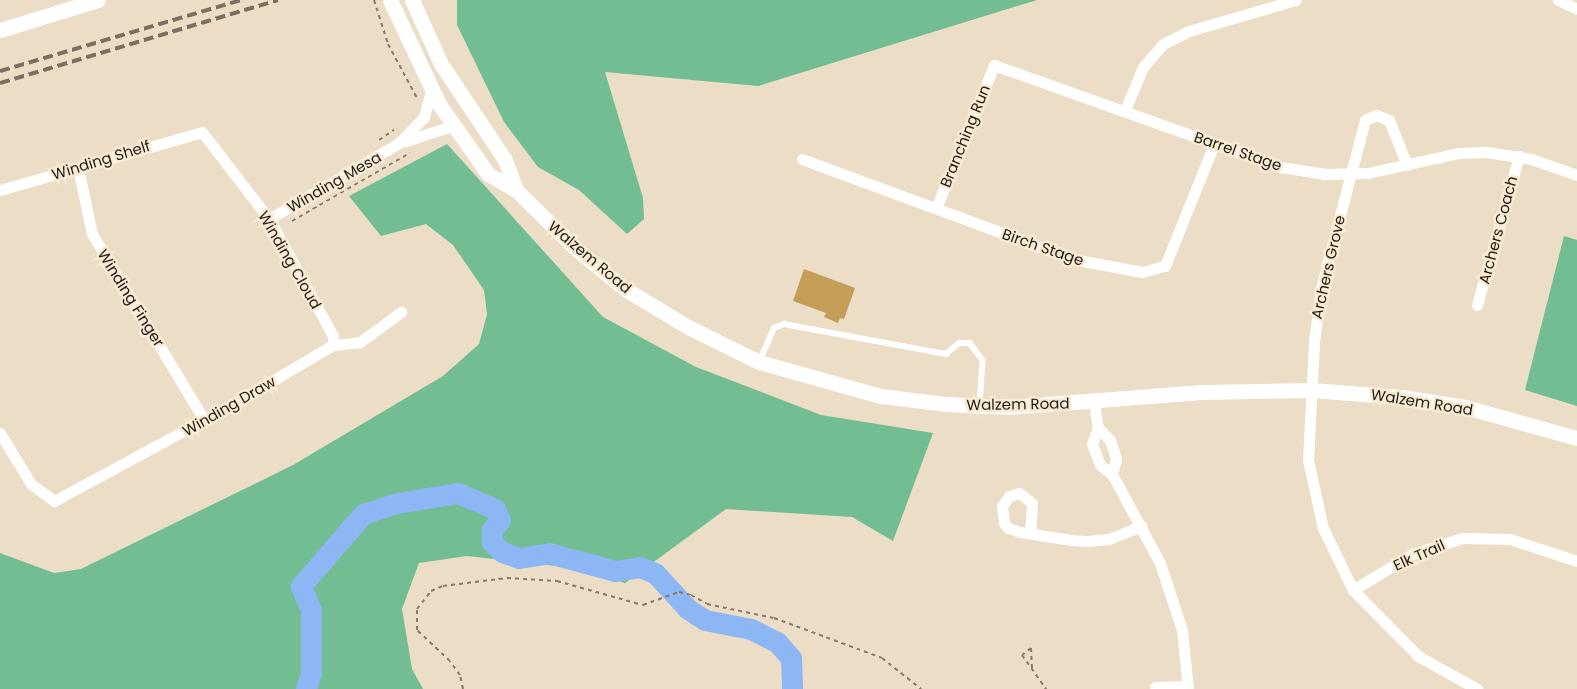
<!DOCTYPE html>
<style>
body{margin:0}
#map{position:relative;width:1577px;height:689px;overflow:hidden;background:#ebddc6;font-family:Poppins,sans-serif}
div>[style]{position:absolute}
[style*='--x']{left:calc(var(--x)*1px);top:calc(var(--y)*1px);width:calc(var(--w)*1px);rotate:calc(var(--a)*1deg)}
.forest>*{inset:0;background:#72bd91}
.river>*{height:21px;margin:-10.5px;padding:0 10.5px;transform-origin:10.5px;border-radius:10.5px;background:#8db7f4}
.building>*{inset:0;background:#c49d57}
.path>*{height:2px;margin-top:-1px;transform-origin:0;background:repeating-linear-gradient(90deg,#857b6c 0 4px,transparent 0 8px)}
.service>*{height:5.5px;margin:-2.75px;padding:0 2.75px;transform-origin:2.75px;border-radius:2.75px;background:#fff}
.minor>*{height:11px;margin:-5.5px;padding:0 5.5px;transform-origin:5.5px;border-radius:5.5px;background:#fff}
.secondary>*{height:15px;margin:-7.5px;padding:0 7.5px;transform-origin:7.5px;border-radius:7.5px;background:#fff}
.rail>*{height:4px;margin-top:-2px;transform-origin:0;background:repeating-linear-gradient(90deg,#797061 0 10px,transparent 0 15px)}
span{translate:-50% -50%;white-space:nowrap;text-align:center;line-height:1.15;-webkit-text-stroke:5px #f8ead3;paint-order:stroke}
.street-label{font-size:15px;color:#201b13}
</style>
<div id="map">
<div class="forest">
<div style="clip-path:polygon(457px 0,1037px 0,758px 86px,605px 72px,643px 198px,644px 219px,627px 234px,579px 190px,538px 167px,504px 122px,457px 25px)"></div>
<div style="clip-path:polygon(447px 144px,603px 317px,696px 367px,821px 415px,933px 433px,893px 541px,852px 517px,726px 509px,625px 583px,574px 568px,467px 556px,419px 563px,402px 609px,412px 669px,423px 689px,0 689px,0 553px,54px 573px,81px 569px,293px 465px,443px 376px,479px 344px,487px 314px,484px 290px,453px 245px,426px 224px,381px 236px,349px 196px)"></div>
<div style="clip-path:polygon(1564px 236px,1577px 240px,1577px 406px,1525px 390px)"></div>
</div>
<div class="river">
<div style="--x:306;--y:689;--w:17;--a:-73"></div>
<div style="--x:311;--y:673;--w:63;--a:-90"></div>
<div style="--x:311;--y:610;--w:26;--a:-113"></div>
<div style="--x:301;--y:586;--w:95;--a:-49.3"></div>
<div style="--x:363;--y:514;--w:36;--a:-18"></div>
<div style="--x:397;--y:503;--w:62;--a:-9.3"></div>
<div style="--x:458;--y:493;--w:40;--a:23.4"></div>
<div style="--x:495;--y:509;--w:12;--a:66"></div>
<div style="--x:500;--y:520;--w:13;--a:129"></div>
<div style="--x:492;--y:530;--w:12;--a:90"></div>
<div style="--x:492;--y:542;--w:14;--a:45"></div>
<div style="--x:502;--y:552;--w:18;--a:19"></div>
<div style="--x:519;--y:558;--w:30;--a:-9"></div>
<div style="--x:549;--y:553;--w:68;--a:15.3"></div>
<div style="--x:615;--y:571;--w:25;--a:-9"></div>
<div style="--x:640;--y:567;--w:16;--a:22"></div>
<div style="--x:655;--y:573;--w:49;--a:47.5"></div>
<div style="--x:688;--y:609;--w:20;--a:33"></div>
<div style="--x:705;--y:620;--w:47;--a:11.1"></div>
<div style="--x:751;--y:629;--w:29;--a:27"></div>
<div style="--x:777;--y:642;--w:21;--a:49"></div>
<div style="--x:791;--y:658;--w:31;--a:88"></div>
</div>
<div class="building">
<div style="clip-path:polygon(804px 269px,855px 288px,844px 319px,840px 318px,838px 323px,824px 317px,826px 313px,793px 301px)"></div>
</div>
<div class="path">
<div style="--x:374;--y:0;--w:46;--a:72.3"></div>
<div style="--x:388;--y:44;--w:61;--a:61.8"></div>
<div style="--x:379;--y:140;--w:18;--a:-34"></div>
<div style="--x:292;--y:221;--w:136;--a:-30"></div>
<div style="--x:1032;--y:668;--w:20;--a:-93"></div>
<div style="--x:1031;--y:648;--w:11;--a:142"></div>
<div style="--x:1022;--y:655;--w:42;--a:54.8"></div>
<div style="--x:463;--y:689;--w:14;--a:-102"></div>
<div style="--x:460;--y:675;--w:17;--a:-126"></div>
<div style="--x:450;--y:661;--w:45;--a:-136.8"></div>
<div style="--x:417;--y:630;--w:21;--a:-90"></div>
<div style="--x:417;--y:609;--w:23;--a:-52"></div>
<div style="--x:431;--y:591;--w:13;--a:-23"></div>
<div style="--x:443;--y:586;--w:64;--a:-7.1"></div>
<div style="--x:507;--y:578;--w:50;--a:3.4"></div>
<div style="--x:557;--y:581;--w:89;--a:15.6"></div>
<div style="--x:643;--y:605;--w:38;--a:-20"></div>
<div style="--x:679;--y:592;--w:12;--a:14"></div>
<div style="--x:691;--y:595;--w:18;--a:29"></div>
<div style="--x:707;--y:604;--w:68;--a:11.8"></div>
<div style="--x:774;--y:618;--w:115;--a:20.3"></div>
<div style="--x:882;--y:658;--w:50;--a:38.5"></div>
</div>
<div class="service">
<div style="--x:759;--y:362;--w:37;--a:-66"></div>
<div style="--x:774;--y:328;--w:11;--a:-22"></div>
<div style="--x:784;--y:324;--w:165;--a:10.5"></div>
<div style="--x:946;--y:354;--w:17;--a:-40"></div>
<div style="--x:959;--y:343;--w:11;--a:0"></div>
<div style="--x:970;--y:343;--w:21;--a:53"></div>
<div style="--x:983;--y:360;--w:46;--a:93.7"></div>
</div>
<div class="minor">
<div style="--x:1558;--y:0;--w:21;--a:25"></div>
<div style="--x:1125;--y:110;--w:47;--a:-67.3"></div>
<div style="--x:1143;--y:67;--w:30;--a:-49"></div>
<div style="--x:1163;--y:44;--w:29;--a:-27"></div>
<div style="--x:1189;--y:31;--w:111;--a:-16.2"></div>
<div style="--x:406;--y:141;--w:48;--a:-18.1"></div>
<div style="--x:802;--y:159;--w:289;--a:20.3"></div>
<div style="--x:1073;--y:259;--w:70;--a:10.7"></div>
<div style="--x:1142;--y:272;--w:24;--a:-15"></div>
<div style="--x:1165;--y:266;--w:131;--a:-68.1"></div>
<div style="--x:1407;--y:165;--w:48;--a:-111.8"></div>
<div style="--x:1389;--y:120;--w:14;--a:-159"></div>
<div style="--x:1376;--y:115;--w:12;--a:156"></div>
<div style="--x:1365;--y:120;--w:174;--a:104.7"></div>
<div style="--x:1321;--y:288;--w:54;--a:97.4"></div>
<div style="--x:1314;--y:342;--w:118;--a:92.9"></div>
<div style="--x:1308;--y:460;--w:70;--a:77.6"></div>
<div style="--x:1323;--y:528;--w:69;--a:64.2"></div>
<div style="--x:1353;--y:590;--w:93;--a:45.4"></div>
<div style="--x:1418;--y:656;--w:68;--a:29.2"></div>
<div style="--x:78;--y:168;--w:67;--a:78"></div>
<div style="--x:92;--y:234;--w:217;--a:58.9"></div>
<div style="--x:0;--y:190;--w:210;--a:-16"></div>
<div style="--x:202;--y:132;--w:110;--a:52.4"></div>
<div style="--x:269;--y:219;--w:133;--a:61.3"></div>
<div style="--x:333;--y:336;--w:9;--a:90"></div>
<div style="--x:936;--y:208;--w:154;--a:-67.9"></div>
<div style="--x:994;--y:65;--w:305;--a:19.6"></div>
<div style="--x:1281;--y:167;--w:45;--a:9"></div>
<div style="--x:1325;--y:174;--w:43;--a:-1.3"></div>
<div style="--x:1368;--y:173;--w:92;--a:-12.5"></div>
<div style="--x:1458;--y:153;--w:28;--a:-2"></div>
<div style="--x:1486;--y:152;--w:46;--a:8.8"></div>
<div style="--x:1531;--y:159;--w:49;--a:19.2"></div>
<div style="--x:269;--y:219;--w:151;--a:-30.3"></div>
<div style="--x:399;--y:143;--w:36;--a:-46"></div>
<div style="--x:424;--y:117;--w:28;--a:-75"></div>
<div style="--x:1477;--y:305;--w:155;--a:-74.3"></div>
<div style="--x:1094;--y:401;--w:27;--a:82"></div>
<div style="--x:1098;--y:428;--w:17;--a:111"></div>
<div style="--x:1092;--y:444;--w:22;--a:69"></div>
<div style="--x:1100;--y:465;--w:15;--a:37"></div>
<div style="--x:1112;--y:474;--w:101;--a:61.7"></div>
<div style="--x:1160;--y:563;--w:71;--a:71.8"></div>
<div style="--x:1182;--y:630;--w:59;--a:84.2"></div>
<div style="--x:1098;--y:428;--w:17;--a:45"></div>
<div style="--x:1110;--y:440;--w:20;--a:72"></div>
<div style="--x:1116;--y:459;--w:16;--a:105"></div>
<div style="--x:0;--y:433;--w:60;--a:58.7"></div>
<div style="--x:31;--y:484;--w:29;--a:36"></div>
<div style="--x:54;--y:501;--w:196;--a:-28.4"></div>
<div style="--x:226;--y:408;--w:124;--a:-30.5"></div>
<div style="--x:333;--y:345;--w:27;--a:-6"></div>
<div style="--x:360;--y:342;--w:51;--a:-36.2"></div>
<div style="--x:1030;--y:533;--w:30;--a:-86"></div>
<div style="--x:1032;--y:503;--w:16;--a:-142"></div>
<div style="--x:1019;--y:493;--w:10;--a:163"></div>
<div style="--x:1009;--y:496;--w:12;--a:125"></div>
<div style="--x:1002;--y:506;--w:17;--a:83"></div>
<div style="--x:1004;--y:523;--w:6;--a:51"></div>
<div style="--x:1008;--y:528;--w:13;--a:18"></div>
<div style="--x:1020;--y:532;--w:52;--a:8.9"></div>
<div style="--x:1071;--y:540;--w:16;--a:4"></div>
<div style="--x:1087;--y:541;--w:22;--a:-5"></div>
<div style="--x:1109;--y:539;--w:35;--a:-22"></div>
<div style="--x:1353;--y:590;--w:69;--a:-31.4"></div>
<div style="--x:1412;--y:554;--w:52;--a:-17.7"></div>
<div style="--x:1462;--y:538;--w:48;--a:1.2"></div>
<div style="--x:1510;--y:539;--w:71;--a:18.2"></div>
<div style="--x:1155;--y:687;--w:33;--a:-2"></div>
</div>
<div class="secondary">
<div style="--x:390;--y:0;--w:115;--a:64.8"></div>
<div style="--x:439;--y:104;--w:85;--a:55"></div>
<div style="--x:488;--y:174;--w:32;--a:30"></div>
<div style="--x:516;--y:190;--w:83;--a:44.5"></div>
<div style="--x:575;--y:248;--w:65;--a:39.4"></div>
<div style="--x:625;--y:289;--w:76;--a:31"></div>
<div style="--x:690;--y:328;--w:77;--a:26.2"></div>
<div style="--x:759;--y:362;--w:127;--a:15.6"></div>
<div style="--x:881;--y:396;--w:64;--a:7.1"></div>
<div style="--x:945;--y:404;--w:65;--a:2.6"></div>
<div style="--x:1010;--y:407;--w:192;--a:-4.5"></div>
<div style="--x:1201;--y:392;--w:110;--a:-1"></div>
<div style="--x:1311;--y:390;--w:91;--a:4.4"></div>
<div style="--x:1402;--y:397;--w:64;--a:9"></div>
<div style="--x:1465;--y:407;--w:116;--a:15.5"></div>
<div style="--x:412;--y:0;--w:70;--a:65.6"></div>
<div style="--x:441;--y:64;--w:115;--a:56.3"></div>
<div style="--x:505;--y:160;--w:32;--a:70"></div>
<div style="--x:0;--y:30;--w:102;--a:-17"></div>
</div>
<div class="rail">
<div style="--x:0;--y:71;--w:251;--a:-16.4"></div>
<div style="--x:0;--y:83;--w:290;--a:-16.6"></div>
</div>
<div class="street-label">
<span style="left:965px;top:136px;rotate:-68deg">Branching Run</span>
<span style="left:1238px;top:151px;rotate:19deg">Barrel Stage</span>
<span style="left:101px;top:160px;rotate:-17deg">Winding Shelf</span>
<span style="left:334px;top:182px;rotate:-30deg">Winding Mesa</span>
<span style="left:1498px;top:230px;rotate:-75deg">Archers Coach</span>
<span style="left:1043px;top:247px;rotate:19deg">Birch Stage</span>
<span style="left:590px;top:257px;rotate:40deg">Walzem Road</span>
<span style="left:290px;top:260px;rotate:60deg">Winding Cloud</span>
<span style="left:1328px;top:267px;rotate:-77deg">Archers Grove</span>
<span style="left:131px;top:298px;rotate:58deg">Winding Finger</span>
<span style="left:1422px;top:402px;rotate:9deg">Walzem Road</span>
<span style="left:1018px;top:404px;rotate:-1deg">Walzem Road</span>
<span style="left:229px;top:406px;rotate:-30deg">Winding Draw</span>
<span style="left:1419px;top:555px;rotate:-24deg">Elk Trail</span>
</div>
</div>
